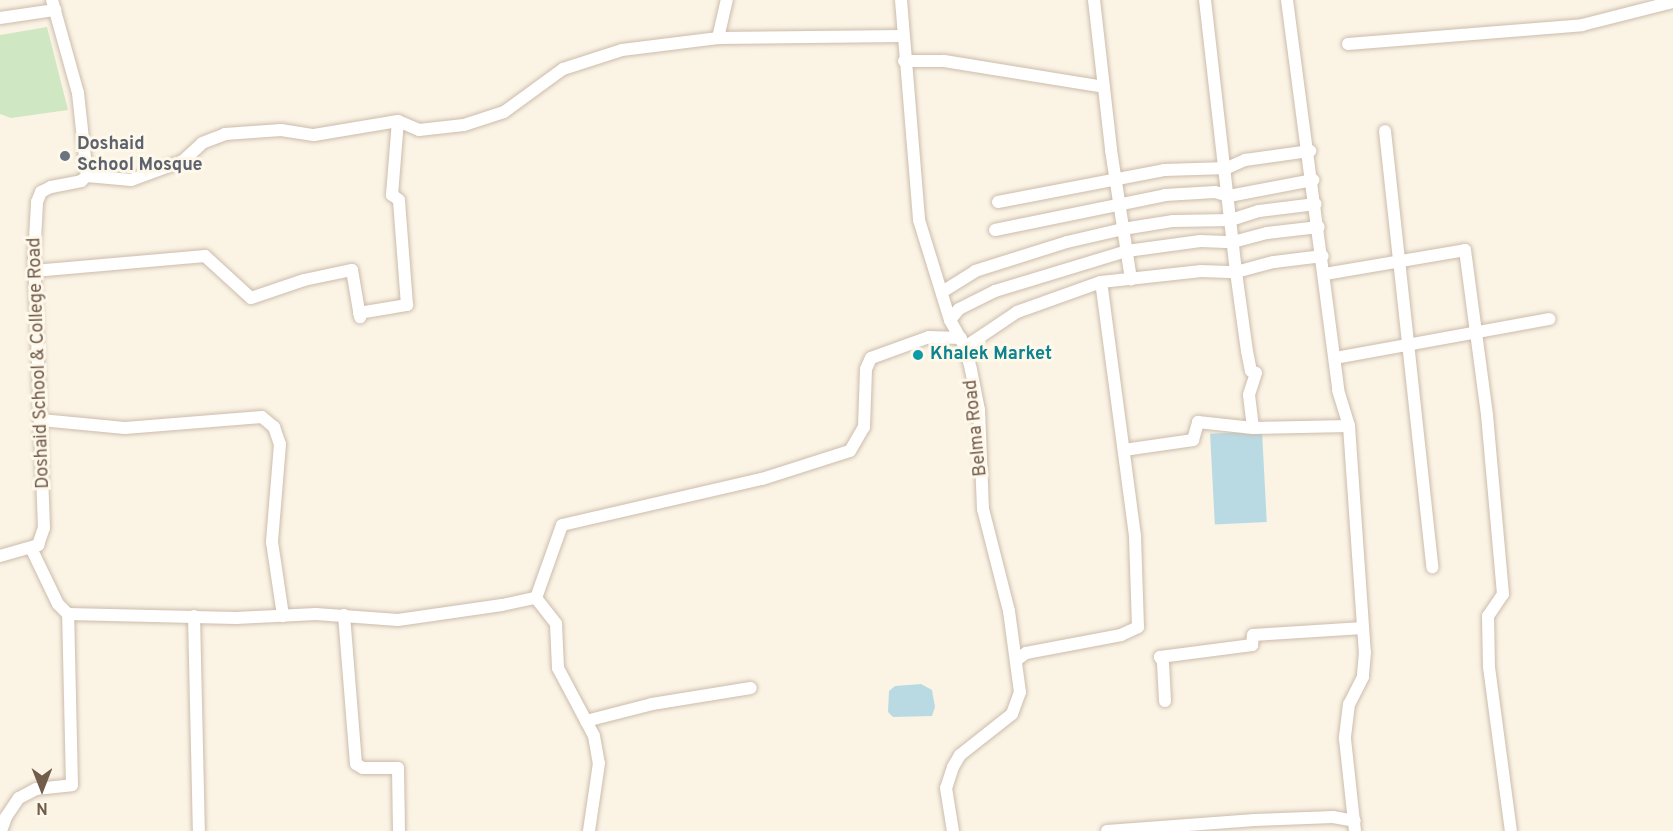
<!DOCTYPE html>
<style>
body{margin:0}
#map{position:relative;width:1673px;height:831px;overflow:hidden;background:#fbf4e5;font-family:Overpass,sans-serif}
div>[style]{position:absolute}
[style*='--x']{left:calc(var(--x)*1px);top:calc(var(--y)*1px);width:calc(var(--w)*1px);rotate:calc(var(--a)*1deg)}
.green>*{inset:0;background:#d0e7c4}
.water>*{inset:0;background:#badae3;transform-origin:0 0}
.roads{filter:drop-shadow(0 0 2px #ccbcac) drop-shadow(0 0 2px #ccbcac)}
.minor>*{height:12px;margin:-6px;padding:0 6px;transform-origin:6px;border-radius:6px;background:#fff}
.dots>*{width:16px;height:16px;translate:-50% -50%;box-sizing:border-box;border:3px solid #fef8eb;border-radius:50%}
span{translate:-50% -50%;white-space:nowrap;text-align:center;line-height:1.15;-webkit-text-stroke:6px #fef8eb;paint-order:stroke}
.worship-label{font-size:18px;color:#5b616d;font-weight:700}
.left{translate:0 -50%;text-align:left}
.culture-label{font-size:18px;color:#0d838f;font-weight:700}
.street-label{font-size:18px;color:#725c4c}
.north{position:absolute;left:12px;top:759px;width:60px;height:60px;-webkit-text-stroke:4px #fef8eb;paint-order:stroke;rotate:180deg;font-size:16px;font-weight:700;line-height:24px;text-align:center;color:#725c4c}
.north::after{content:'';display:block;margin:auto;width:21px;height:27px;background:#725c4c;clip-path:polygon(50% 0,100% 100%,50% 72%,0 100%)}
</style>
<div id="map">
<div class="green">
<div style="clip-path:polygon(47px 27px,68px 110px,11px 118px,0 114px,0 35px)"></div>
</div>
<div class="water">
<div style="left:1262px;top:431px;width:91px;height:52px;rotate:87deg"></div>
<div style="clip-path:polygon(921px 684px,932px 690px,935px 707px,932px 716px,893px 717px,888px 712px,889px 691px,895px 686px)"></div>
</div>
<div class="roads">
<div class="minor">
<div style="--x:52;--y:0;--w:97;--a:74.4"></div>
<div style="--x:78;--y:93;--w:83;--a:83.8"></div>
<div style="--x:901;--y:0;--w:221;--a:85.3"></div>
<div style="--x:919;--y:220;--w:105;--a:72.8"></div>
<div style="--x:950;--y:320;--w:31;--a:61"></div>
<div style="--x:965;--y:347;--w:24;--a:75"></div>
<div style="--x:971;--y:370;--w:41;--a:78.7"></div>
<div style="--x:979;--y:410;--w:99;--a:87.7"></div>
<div style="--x:983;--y:509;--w:105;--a:75.7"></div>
<div style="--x:1009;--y:611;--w:82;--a:82.3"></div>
<div style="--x:1020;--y:692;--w:23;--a:110"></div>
<div style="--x:1012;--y:714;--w:66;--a:141.7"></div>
<div style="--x:960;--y:755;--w:14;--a:120"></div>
<div style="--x:953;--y:767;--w:22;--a:108"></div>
<div style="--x:946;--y:788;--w:44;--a:80.8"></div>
<div style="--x:1094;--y:0;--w:151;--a:83.5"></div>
<div style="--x:1111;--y:150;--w:131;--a:81.2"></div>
<div style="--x:1205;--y:0;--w:274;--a:83.5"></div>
<div style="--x:1236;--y:272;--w:80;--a:82.1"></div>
<div style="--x:1247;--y:351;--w:20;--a:79"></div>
<div style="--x:1251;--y:371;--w:5;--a:22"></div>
<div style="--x:1256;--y:373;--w:23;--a:108"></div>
<div style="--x:1249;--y:395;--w:33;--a:83"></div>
<div style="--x:1253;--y:428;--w:96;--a:-1.2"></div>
<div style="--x:1287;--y:0;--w:393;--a:82.5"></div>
<div style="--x:1338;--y:390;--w:38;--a:73"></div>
<div style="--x:1349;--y:426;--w:227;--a:86"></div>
<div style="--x:1365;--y:652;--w:25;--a:95"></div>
<div style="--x:1363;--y:677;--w:30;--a:117"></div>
<div style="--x:1349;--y:704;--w:35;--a:97"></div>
<div style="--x:1345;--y:739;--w:93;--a:83.8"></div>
<div style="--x:0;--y:18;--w:56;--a:-8.3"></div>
<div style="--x:718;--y:38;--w:39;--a:-77"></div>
<div style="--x:1348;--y:44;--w:235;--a:-4.6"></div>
<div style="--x:1582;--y:25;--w:94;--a:-14.2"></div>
<div style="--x:904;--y:61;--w:40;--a:0"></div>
<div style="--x:944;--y:61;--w:162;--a:9.2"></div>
<div style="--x:1385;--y:131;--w:439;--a:83.8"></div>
<div style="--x:87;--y:176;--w:44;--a:5.2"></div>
<div style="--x:131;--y:180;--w:55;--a:-20.1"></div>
<div style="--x:183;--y:161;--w:26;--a:-43"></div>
<div style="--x:202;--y:143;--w:25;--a:-21"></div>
<div style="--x:225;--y:134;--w:56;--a:-4.1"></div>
<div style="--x:281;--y:130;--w:33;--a:9"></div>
<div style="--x:314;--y:135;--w:85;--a:-9.5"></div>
<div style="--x:398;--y:121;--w:23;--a:23"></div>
<div style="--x:419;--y:130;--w:45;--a:-6.3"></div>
<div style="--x:464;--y:125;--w:42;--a:-18"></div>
<div style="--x:504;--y:112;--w:73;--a:-36.1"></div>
<div style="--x:563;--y:69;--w:62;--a:-17.9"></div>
<div style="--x:622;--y:50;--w:97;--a:-7.1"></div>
<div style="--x:718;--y:38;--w:184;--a:-0.6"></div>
<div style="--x:998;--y:202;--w:169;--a:-10.9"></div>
<div style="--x:1164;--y:170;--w:63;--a:-1.8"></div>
<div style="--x:1227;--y:168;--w:20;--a:-24"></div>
<div style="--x:1245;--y:160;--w:66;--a:-7.9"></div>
<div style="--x:995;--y:230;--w:174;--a:-11.6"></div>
<div style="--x:1165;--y:195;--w:50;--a:-3.4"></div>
<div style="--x:1215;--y:192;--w:15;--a:16"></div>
<div style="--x:1229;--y:196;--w:86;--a:-10.8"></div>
<div style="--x:34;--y:271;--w:172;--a:-5"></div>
<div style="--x:205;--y:256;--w:62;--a:42.4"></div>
<div style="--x:251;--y:298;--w:56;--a:-18.8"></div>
<div style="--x:304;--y:280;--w:49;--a:-11.8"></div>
<div style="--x:352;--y:270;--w:48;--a:80.3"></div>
<div style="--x:1325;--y:274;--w:142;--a:-9.7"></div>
<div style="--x:1465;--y:250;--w:166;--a:82.4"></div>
<div style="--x:1487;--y:415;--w:180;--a:84.9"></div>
<div style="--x:1503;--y:594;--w:27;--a:124"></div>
<div style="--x:1488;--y:616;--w:51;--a:88.9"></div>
<div style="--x:1489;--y:667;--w:165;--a:82.4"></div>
<div style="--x:942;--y:292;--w:39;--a:-32"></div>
<div style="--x:975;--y:271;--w:96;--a:-17.5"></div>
<div style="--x:1067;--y:242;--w:57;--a:-13.1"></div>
<div style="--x:1123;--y:229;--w:51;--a:-9.1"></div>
<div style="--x:1173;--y:221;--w:58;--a:-1"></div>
<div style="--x:1231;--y:220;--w:29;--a:-18"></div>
<div style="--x:1259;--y:211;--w:57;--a:-7"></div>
<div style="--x:359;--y:313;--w:49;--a:-9.5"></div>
<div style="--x:407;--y:305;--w:105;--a:-94.4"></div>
<div style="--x:399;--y:200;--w:9;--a:-144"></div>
<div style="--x:392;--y:195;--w:74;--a:-85.4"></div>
<div style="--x:950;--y:320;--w:14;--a:-51"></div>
<div style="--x:959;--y:309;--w:40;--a:-26.6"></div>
<div style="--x:995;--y:291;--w:138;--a:-16.9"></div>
<div style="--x:1127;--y:251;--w:74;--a:-7.8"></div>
<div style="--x:1200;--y:241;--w:33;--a:2"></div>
<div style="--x:1233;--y:242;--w:35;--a:-15"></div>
<div style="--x:1267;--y:233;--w:52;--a:-6.6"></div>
<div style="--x:965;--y:347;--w:63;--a:-33.9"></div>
<div style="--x:1017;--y:312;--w:89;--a:-19.7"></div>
<div style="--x:1101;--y:282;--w:101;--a:-6.3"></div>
<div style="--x:1201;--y:271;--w:35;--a:2"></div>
<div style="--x:1236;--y:272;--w:39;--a:-15"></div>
<div style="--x:1274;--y:262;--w:49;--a:-7"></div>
<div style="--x:1335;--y:358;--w:218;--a:-10.3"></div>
<div style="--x:41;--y:420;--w:84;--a:5.4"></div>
<div style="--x:125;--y:428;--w:137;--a:-4.6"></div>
<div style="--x:262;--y:417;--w:16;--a:40"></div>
<div style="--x:274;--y:427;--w:18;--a:71"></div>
<div style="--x:280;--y:444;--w:98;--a:94.7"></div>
<div style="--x:272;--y:542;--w:75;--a:81.5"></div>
<div style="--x:1124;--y:450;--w:70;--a:-8.2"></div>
<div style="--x:1193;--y:440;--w:19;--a:-74"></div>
<div style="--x:1198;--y:422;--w:55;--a:6.2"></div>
<div style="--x:31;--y:548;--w:62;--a:64.3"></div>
<div style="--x:58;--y:604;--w:14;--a:45"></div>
<div style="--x:68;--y:614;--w:168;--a:1.4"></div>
<div style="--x:236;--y:618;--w:80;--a:-2.9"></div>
<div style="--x:316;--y:614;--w:82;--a:4.2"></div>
<div style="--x:398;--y:620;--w:105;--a:-8.2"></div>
<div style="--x:502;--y:605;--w:35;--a:-12"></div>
<div style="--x:536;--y:598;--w:77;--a:-70.4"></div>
<div style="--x:562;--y:525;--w:205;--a:-13"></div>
<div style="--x:762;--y:479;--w:92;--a:-17.7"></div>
<div style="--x:850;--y:451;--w:28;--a:-60"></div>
<div style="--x:864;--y:427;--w:58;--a:-88"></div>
<div style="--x:866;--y:369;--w:12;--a:-66"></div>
<div style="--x:871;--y:358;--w:62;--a:-19.9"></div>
<div style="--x:929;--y:337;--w:32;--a:2"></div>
<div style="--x:0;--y:556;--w:40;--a:-16"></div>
<div style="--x:38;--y:545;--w:18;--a:-71"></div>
<div style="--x:44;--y:528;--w:270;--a:-92.1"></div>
<div style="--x:34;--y:258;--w:56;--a:-86.9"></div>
<div style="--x:37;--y:202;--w:11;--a:-68"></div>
<div style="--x:41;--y:192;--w:11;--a:-27"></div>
<div style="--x:51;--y:187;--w:31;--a:-11"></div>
<div style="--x:81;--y:181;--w:8;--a:-40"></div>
<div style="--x:536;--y:598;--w:33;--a:52"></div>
<div style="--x:556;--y:624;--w:44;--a:87.4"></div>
<div style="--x:558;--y:668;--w:77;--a:62.1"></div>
<div style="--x:594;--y:736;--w:27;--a:80"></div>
<div style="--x:599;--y:763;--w:69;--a:98.4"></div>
<div style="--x:344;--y:615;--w:149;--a:85.4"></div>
<div style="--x:356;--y:764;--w:8;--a:30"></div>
<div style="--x:363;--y:768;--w:35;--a:0"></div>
<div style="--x:398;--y:768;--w:63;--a:89.1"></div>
<div style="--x:194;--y:616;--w:215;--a:88.7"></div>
<div style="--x:1018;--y:659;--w:10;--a:-37"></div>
<div style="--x:1026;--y:653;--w:97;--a:-10.7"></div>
<div style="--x:1121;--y:635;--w:19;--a:-25"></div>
<div style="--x:1138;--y:627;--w:91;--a:-91.9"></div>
<div style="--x:1135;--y:536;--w:256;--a:-97.6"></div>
<div style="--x:1165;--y:701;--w:39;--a:-93"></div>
<div style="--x:1163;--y:662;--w:6;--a:-121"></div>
<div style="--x:1160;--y:657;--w:93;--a:-7.4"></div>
<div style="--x:1252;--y:645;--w:10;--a:-84"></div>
<div style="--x:1253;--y:635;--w:110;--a:-3.6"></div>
<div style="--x:586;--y:721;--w:68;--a:-14.4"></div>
<div style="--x:652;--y:704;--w:100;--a:-9.2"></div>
<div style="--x:1;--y:831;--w:15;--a:-70"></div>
<div style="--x:6;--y:817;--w:23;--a:-56"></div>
<div style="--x:19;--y:798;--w:19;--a:-28"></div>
<div style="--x:36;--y:789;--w:36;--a:-6"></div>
<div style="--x:72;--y:785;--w:171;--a:-91.3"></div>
<div style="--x:1107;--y:831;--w:148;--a:-4.3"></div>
<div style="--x:1255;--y:820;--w:78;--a:-2.2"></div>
<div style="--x:1333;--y:817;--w:22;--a:10"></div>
</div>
</div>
<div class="dots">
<div style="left:65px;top:156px;background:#6b7280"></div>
<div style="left:918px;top:355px;background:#0f9aa8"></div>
</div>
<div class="worship-label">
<span class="left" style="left:77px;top:156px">Doshaid<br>School Mosque</span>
</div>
<div class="culture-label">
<span class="left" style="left:930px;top:355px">Khalek Market</span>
</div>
<div class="street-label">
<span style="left:40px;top:363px;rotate:-92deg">Doshaid School &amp; College Road</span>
<span style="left:977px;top:428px;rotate:-96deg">Belma Road</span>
</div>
<div class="north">N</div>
</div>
